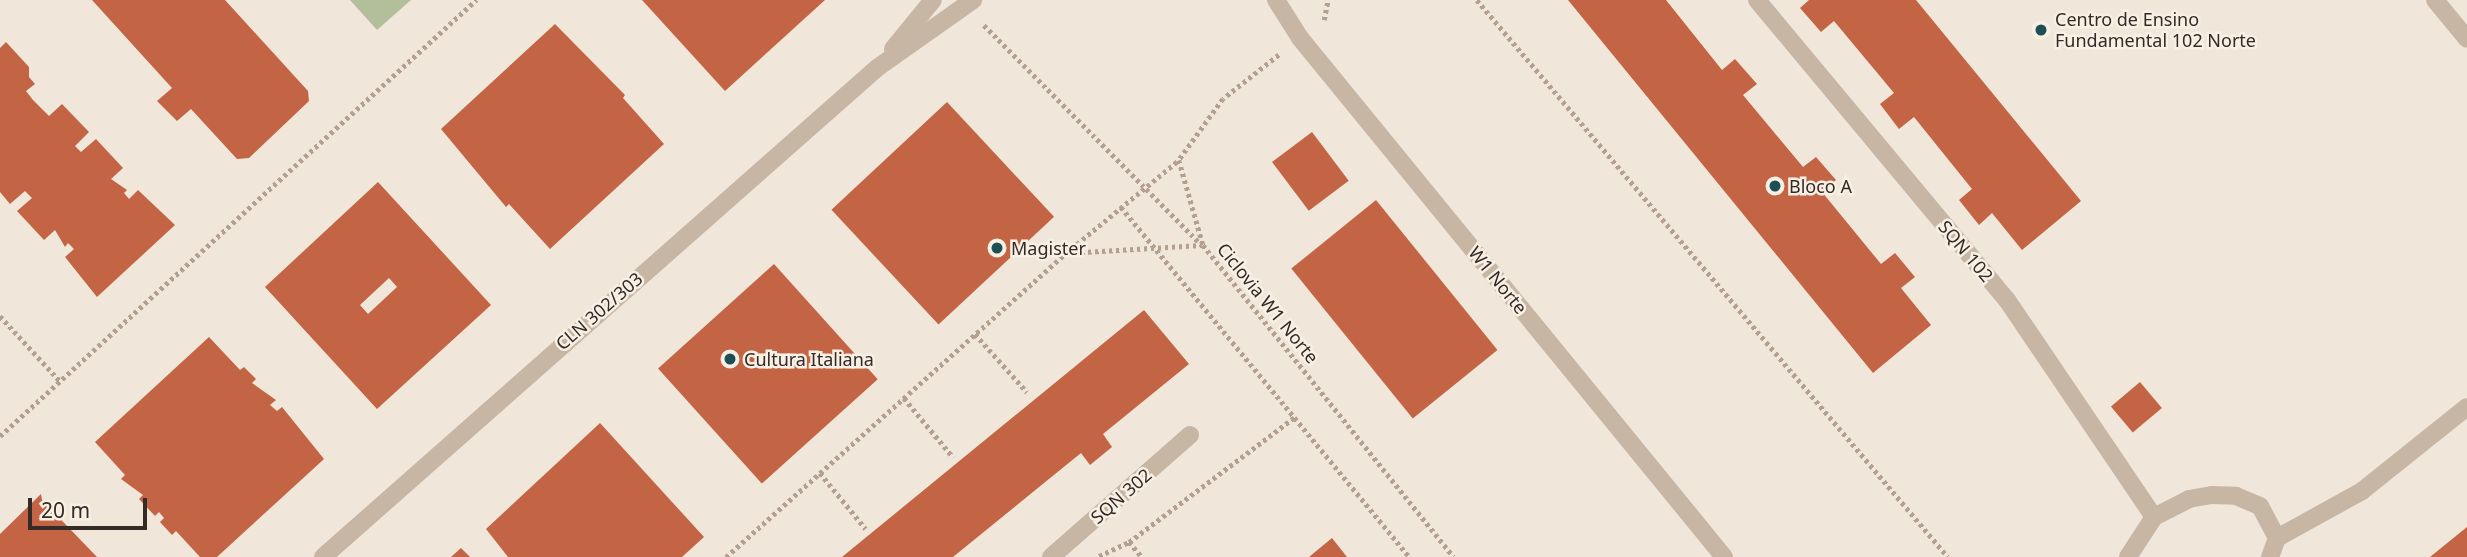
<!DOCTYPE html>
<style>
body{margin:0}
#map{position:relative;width:2467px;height:557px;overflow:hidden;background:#f0e6d9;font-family:"Noto Sans",sans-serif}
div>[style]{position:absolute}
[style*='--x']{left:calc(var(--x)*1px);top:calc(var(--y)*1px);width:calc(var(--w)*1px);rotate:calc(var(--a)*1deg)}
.green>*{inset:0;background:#b2bf9a}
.building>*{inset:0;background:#c36544;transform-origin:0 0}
.path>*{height:4.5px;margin-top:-2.25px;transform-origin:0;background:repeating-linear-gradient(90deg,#b4a090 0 3.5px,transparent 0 7px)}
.minor>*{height:18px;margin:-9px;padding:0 9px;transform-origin:9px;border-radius:9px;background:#c8b6a5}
.dots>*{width:19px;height:19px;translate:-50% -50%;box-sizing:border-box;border:4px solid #f8f0e5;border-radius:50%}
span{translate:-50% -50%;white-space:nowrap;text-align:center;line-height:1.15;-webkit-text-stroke:5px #f8f0e5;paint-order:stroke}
.poi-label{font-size:18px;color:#342b26}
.left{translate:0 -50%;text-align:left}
.street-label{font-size:18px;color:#342b26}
.scale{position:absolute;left:28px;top:498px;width:119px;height:32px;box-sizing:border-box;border:4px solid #342b26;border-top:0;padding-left:9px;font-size:21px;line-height:24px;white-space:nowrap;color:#342b26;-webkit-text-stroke:5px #f8f0e5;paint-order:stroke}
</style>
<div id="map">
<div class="green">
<div style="clip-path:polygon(350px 0,411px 0,377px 30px)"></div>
</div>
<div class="building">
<div style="clip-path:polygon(92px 0,225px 0,308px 91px,309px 101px,249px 158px,237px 159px,191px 109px,177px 121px,157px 101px,172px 88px)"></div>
<div style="clip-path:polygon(642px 0,825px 0,725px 91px)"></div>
<div style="clip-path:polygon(1568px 0,1666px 0,1722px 70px,1735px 59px,1757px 84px,1743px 95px,1803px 167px,1816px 157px,1836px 180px,1822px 192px,1881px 264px,1895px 253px,1915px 277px,1901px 288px,1931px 325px,1873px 373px)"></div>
<div style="clip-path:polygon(1809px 0,1916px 0,2081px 201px,2022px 250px,1992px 213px,1979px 225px,1959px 200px,1972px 189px,1914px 117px,1899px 129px,1880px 104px,1894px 93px,1834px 21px,1821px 32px,1800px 8px)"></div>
<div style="clip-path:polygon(555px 24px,625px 95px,623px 98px,664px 144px,550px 249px,509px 204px,506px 207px,441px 129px)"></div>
<div style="clip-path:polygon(6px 42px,29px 67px,29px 77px,35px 84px,26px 91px,33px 100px,49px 116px,62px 104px,89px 132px,75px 146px,81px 152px,96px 139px,123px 168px,111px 179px,127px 190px,124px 193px,129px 199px,138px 190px,175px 225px,97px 297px,65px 257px,74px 249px,68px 243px,65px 247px,55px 230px,44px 240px,17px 211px,32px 198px,25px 191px,10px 204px,0 192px,0 48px)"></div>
<div style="left:947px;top:102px;width:157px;height:158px;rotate:47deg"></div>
<div style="left:1312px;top:132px;width:61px;height:50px;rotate:53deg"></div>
<div style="clip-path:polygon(evenodd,378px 182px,491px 305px,377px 409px,265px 287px,378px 182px,389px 278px,397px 287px,368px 314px,360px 305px,389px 278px)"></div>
<div style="left:1376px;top:200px;width:193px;height:109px;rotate:51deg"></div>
<div style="left:774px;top:264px;width:155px;height:156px;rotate:48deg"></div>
<div style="clip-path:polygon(1144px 310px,1189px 364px,1103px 434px,1112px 447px,1090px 465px,1081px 453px,953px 557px,842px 557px)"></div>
<div style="clip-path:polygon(209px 337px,240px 370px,244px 367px,256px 379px,252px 383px,276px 400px,270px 405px,277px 411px,282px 407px,324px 459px,217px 557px,200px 557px,176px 531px,172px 535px,160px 522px,164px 518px,159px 512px,155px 516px,139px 499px,143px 495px,121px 479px,125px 475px,95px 442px)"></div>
<div style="left:2140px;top:382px;width:34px;height:38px;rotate:50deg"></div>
<div style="clip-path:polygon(600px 423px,704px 537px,682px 557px,508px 557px,486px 529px)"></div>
<div style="clip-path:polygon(41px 494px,42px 500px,97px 557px,0 557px,0 534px)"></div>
<div style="clip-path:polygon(2467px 527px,2467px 557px,2430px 557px)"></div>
<div style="clip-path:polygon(1332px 538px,1347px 557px,1309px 557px)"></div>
<div style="clip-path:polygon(461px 548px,470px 557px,451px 557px)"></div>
</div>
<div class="path">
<div style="--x:1477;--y:0;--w:729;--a:49.78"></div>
<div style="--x:1324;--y:20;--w:20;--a:-79"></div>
<div style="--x:984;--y:25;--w:310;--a:45.3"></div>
<div style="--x:1279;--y:55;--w:71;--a:141.8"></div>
<div style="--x:1223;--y:99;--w:75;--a:125.8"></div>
<div style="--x:1179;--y:160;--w:88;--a:74.2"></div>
<div style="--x:1203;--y:245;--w:400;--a:51.2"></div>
<div style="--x:1121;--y:207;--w:454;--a:50.5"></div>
<div style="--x:1067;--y:253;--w:135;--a:-3.4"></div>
<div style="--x:0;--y:316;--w:88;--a:47.3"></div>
<div style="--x:975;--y:334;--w:78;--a:48.1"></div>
<div style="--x:904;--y:398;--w:77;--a:50.3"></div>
<div style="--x:0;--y:436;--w:646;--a:-42.49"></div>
<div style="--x:820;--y:473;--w:72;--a:50.6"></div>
<div style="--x:1129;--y:542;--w:20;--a:49"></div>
<div style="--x:1099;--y:556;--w:33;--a:-25"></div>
<div style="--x:1129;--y:542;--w:208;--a:-37"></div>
<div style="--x:726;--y:557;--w:456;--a:-41.8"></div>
<div style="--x:1066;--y:253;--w:146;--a:-39.5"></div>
</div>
<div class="minor">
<div style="--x:1276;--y:0;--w:45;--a:57.7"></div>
<div style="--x:1300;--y:38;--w:670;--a:50.75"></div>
<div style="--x:1757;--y:0;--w:391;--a:50.2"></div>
<div style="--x:2007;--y:300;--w:262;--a:55.9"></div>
<div style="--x:2435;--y:0;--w:50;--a:50.6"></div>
<div style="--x:893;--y:49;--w:63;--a:-50.8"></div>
<div style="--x:2277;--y:538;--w:97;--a:-28.9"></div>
<div style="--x:2362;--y:491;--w:134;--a:-38.7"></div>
<div style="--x:323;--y:557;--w:739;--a:-41.43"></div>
<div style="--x:877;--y:68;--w:118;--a:-35.3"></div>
<div style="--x:1051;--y:557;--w:185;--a:-41.3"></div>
<div style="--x:2128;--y:557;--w:48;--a:-57"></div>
<div style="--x:2154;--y:517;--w:39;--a:-27"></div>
<div style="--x:2189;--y:499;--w:23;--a:-10"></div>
<div style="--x:2212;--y:495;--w:24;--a:2"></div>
<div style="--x:2236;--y:496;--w:26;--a:23"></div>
<div style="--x:2260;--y:506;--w:36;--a:62"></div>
<div style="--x:2277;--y:538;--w:20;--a:110"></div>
</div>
<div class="dots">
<div style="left:2041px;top:30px;background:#1d5054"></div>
<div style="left:1775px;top:186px;background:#1d5054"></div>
<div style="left:997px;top:248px;background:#1d5054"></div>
<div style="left:730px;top:359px;background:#1d5054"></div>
</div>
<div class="poi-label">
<span class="left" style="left:2055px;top:30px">Centro de Ensino<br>Fundamental 102 Norte</span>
<span class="left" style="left:1789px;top:186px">Bloco A</span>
<span class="left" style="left:1011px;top:248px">Magister</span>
<span class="left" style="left:744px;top:359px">Cultura Italiana</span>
</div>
<div class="street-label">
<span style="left:1966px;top:251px;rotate:50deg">SQN 102</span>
<span style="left:1498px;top:280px;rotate:51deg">W1 Norte</span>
<span style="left:1268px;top:303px;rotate:51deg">Ciclovia W1 Norte</span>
<span style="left:599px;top:311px;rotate:-41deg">CLN 302/303</span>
<span style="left:1121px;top:496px;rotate:-41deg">SQN 302</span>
</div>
<div class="scale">20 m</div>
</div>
